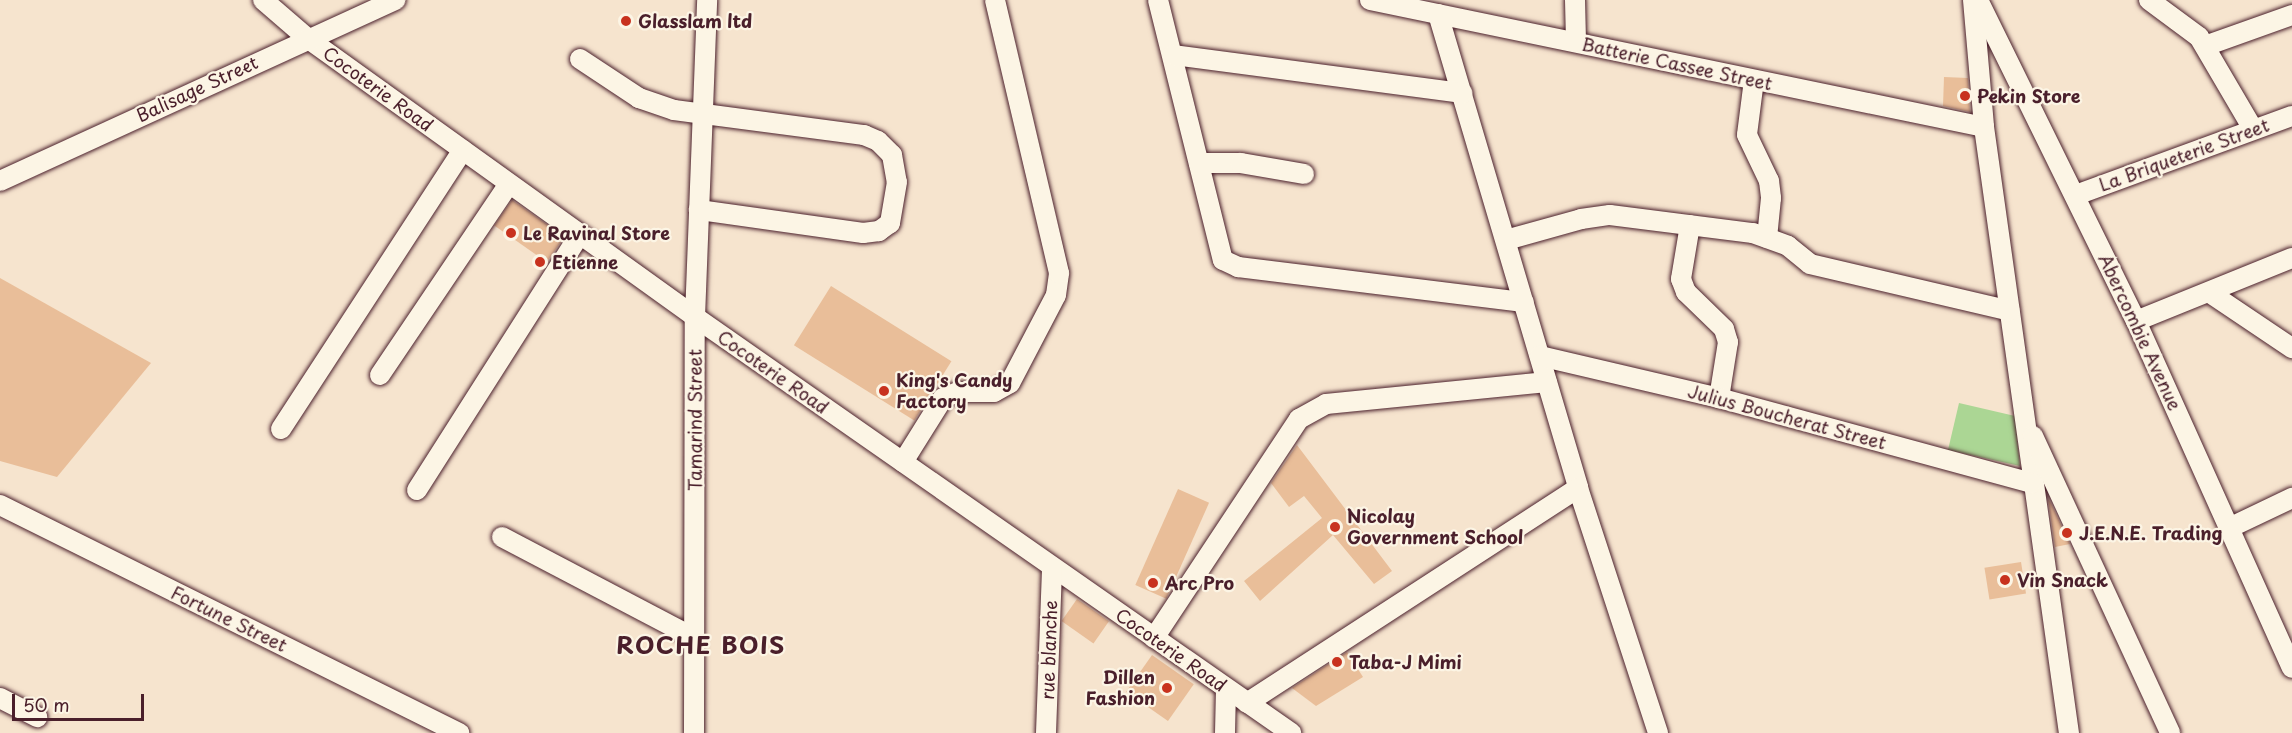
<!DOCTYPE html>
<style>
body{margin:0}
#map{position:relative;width:2292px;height:733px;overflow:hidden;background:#f6e4ce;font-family:"Playpen Sans",sans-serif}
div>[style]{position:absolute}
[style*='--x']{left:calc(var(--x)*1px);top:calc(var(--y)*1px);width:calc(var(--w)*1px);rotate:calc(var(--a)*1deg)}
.green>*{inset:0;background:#abd694}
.building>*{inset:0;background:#e9be99;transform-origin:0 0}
.roads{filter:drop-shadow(0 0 2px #4a1f2b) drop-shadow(0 0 2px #4a1f2b)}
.minor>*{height:20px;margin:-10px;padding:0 10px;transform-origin:10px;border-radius:10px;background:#fcf5e5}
.dots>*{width:16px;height:16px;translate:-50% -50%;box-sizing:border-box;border:3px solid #fcf5e5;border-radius:50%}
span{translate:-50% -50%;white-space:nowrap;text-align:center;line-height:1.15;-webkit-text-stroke:4.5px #fcf5e5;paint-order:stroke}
.poi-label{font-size:18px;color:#4a1f2b;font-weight:700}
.left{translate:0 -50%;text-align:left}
.right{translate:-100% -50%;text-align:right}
.street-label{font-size:18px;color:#4a1f2b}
.district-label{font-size:24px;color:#4a1f2b;font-weight:700;letter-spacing:1.5px}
.scale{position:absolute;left:12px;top:694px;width:132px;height:27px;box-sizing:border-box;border:3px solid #4a1f2b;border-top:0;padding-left:8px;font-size:18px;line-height:21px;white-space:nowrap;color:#4a1f2b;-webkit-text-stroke:4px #fcf5e5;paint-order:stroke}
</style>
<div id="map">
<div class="green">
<div style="clip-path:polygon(1959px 403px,2015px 416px,2020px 466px,1948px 450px)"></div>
</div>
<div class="building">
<div style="clip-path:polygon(1944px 77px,1968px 78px,1970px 112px,1943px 106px)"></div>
<div style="left:512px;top:200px;width:64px;height:31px;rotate:35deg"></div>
<div style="clip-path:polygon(0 278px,151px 363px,57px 477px,0 461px)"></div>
<div style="left:831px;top:286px;width:142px;height:70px;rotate:32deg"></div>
<div style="clip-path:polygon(1297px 445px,1392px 571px,1374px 584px,1333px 535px,1260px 601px,1244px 581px,1322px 518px,1304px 496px,1289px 507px,1271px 483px)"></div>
<div style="left:1178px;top:489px;width:34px;height:105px;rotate:24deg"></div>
<div style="clip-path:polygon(2048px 499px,2051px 503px,2070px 544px,2055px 547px)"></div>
<div style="left:2021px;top:562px;width:32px;height:37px;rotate:81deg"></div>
<div style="left:1077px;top:599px;width:39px;height:27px;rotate:35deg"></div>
<div style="clip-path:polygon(1347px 652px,1363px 677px,1316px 706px,1292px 688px)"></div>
<div style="left:1152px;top:655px;width:51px;height:45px;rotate:35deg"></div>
</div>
<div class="roads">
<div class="minor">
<div style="--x:263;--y:0;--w:58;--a:40.8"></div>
<div style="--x:307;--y:38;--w:478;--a:35.7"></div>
<div style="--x:695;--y:317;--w:727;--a:34.91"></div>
<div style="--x:1158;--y:0;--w:268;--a:76"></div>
<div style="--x:1223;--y:260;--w:17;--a:25"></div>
<div style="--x:1238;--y:267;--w:288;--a:7"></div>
<div style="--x:1370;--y:0;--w:627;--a:11.69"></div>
<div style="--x:1575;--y:0;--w:42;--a:88.6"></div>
<div style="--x:1973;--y:0;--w:127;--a:85"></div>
<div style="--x:1984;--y:127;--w:612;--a:82.02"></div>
<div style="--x:1978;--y:0;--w:358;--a:63.8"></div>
<div style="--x:2136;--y:321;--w:380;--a:65.8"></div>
<div style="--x:2149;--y:0;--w:62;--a:36.5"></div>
<div style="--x:2199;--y:37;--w:107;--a:59.6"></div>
<div style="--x:1438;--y:14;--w:494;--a:73.5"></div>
<div style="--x:1578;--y:488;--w:258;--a:71.9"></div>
<div style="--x:2205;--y:46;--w:92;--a:-19.6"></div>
<div style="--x:1173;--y:55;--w:292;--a:7.5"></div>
<div style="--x:580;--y:59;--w:71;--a:33.5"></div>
<div style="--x:639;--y:98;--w:37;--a:19"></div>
<div style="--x:674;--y:110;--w:192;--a:7.5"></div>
<div style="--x:864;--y:135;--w:15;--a:23"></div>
<div style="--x:878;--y:141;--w:20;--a:45"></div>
<div style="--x:892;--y:155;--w:27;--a:80"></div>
<div style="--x:897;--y:182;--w:42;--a:99.7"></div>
<div style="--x:890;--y:223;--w:14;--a:144"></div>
<div style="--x:879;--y:231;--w:16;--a:173"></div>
<div style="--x:863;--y:233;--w:166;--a:-172"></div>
<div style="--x:1754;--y:80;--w:55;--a:97.3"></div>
<div style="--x:1747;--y:135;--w:51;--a:64.4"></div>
<div style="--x:1769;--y:181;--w:17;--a:83"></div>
<div style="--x:1771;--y:198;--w:40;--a:95.7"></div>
<div style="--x:1199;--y:163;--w:42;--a:0"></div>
<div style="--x:1241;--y:163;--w:64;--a:9.9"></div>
<div style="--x:0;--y:181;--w:435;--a:-24.6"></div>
<div style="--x:2076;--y:195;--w:230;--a:-20.1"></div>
<div style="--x:1690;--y:225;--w:55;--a:99.5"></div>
<div style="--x:1681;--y:279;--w:14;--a:69"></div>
<div style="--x:1686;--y:292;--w:53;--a:44.2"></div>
<div style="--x:1724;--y:329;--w:14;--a:73"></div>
<div style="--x:1728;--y:342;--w:57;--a:99.1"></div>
<div style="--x:1506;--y:240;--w:78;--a:-15.6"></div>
<div style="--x:1581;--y:219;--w:29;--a:-8"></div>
<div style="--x:1610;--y:215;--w:144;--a:7.2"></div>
<div style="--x:1753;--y:233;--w:37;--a:20"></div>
<div style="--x:1788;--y:246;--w:28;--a:39"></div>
<div style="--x:1810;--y:264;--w:205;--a:13.2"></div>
<div style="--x:2210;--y:293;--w:99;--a:33.9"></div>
<div style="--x:2136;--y:321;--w:168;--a:-22"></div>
<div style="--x:1540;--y:356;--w:184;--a:13.2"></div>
<div style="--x:1719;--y:398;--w:324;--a:15.2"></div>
<div style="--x:380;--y:375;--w:230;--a:-56"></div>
<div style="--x:281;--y:429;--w:333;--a:-56.9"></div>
<div style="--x:2033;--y:436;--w:327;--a:65.2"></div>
<div style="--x:903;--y:462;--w:75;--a:-58"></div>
<div style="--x:943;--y:398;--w:16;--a:-22"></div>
<div style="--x:958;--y:392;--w:36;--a:0"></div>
<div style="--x:994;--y:392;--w:18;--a:-29"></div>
<div style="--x:1010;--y:383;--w:99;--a:-62.4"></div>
<div style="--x:1056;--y:295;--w:22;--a:-82"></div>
<div style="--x:1059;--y:273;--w:280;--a:-103.2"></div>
<div style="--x:417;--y:490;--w:303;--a:-57.5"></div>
<div style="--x:0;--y:505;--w:513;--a:26.42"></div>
<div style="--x:2229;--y:528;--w:70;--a:-25.5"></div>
<div style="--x:502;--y:537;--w:217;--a:27.7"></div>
<div style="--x:1154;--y:638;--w:263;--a:-56.5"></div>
<div style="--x:1299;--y:419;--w:31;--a:-29"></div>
<div style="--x:1326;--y:404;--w:222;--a:-5.7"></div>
<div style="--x:0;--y:698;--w:42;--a:27.2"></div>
<div style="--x:1247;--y:703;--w:395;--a:-33"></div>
<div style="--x:694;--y:733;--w:416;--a:-89.9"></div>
<div style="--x:695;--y:317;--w:317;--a:-87.8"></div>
<div style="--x:1046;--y:733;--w:166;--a:-87.9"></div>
<div style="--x:1225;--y:733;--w:44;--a:-88.7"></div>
</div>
</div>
<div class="dots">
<div style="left:626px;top:21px;background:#c8321e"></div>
<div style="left:1965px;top:96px;background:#c8321e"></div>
<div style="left:511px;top:233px;background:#c8321e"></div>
<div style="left:540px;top:262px;background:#c8321e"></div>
<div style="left:884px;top:391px;background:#c8321e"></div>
<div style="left:1335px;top:527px;background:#c8321e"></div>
<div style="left:2067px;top:533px;background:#c8321e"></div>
<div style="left:2005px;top:580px;background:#c8321e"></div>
<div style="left:1153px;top:583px;background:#c8321e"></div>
<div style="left:1337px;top:662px;background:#c8321e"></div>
<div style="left:1167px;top:688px;background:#c8321e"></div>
</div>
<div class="poi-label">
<span class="left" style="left:638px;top:21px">Glasslam ltd</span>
<span class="left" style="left:1977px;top:96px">Pekin Store</span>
<span class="left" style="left:523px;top:233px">Le Ravinal Store</span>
<span class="left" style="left:552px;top:262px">Etienne</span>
<span class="left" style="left:896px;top:391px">King's Candy<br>Factory</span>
<span class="left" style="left:1347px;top:527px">Nicolay<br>Government School</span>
<span class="left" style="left:2079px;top:533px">J.E.N.E. Trading</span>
<span class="left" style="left:2017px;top:580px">Vin Snack</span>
<span class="left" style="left:1165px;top:583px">Arc Pro</span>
<span class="left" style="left:1349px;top:662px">Taba-J Mimi</span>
<span class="right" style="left:1155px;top:688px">Dillen<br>Fashion</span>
</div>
<div class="street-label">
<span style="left:1677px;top:64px;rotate:12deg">Batterie Cassee Street</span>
<span style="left:197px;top:89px;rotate:-25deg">Balisage Street</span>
<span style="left:378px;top:89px;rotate:36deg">Cocoterie Road</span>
<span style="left:2184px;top:155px;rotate:-20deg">La Briqueterie Street</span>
<span style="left:2140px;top:332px;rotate:65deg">Abercombie Avenue</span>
<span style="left:773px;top:372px;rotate:35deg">Cocoterie Road</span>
<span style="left:1787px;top:417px;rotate:15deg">Julius Boucherat Street</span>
<span style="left:695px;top:420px;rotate:-90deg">Tamarind Street</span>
<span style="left:229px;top:619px;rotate:26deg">Fortune Street</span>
<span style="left:1049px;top:650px;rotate:-88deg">rue blanche</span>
<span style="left:1171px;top:650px;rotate:35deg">Cocoterie Road</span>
</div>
<div class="district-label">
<span style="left:701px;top:645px">ROCHE BOIS</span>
</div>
<div class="scale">50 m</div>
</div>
